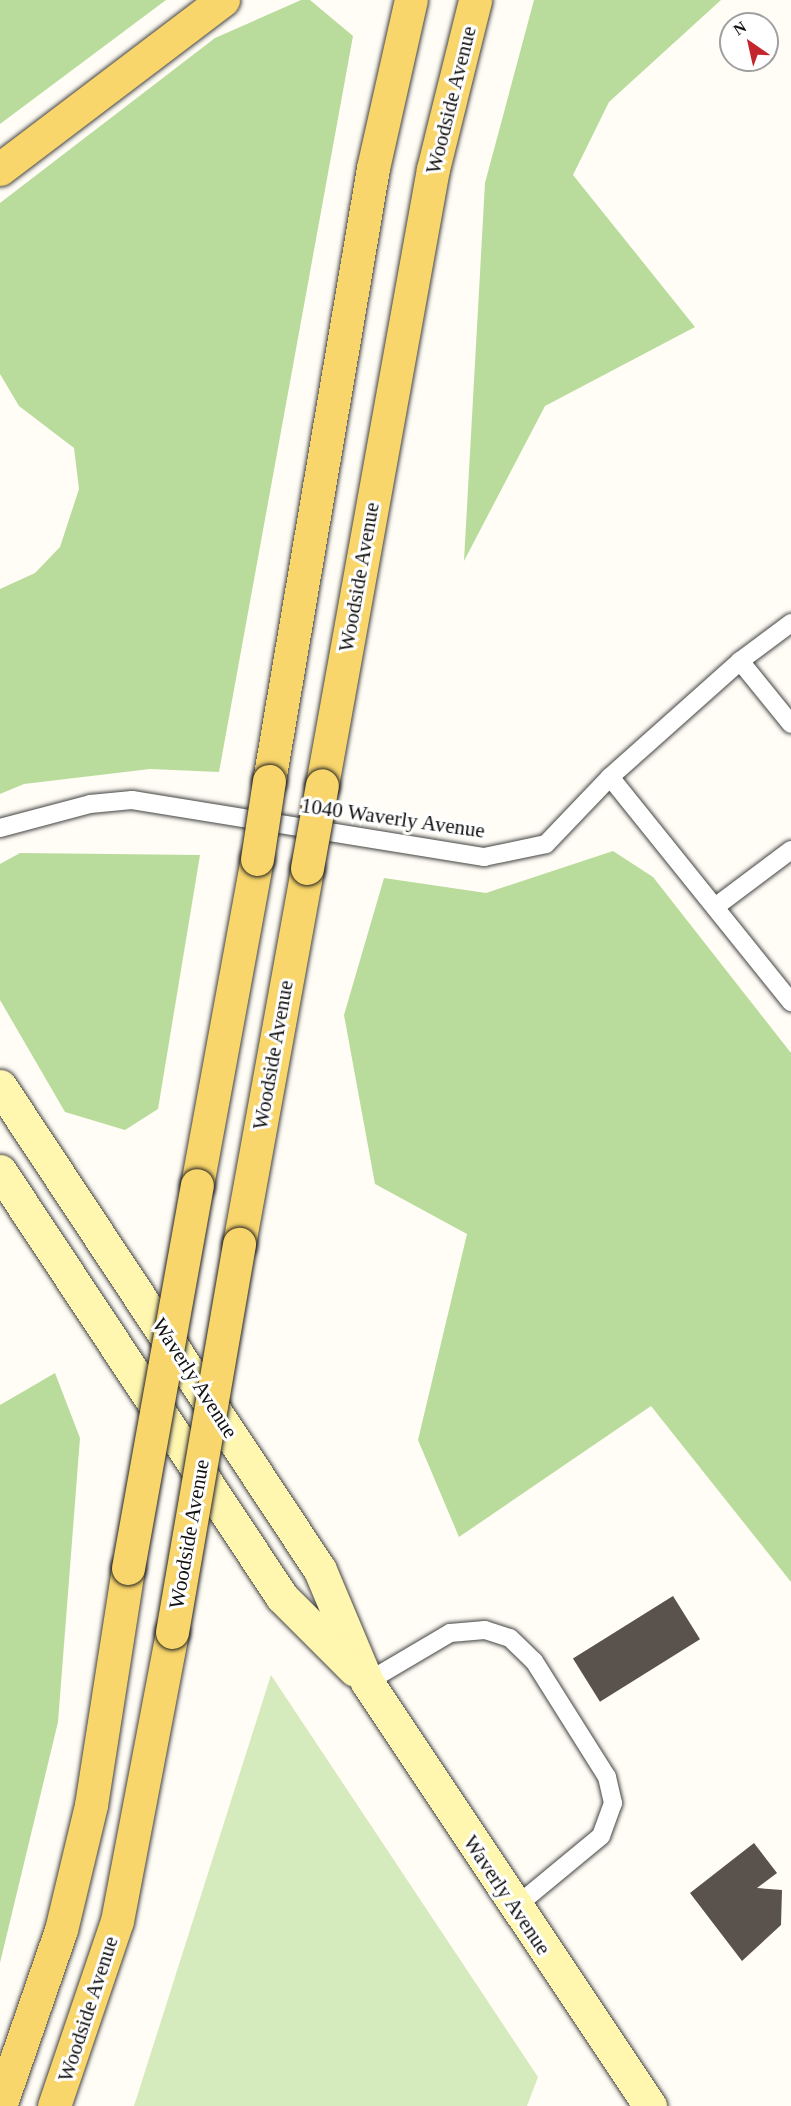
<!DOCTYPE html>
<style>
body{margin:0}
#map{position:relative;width:791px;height:2106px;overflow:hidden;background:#fffdf5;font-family:"Times New Roman",serif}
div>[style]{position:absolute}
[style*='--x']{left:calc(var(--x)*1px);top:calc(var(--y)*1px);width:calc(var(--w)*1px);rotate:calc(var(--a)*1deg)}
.green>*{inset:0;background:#d5ebbd}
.forest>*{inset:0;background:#b9dc9c}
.building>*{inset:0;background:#5a524d;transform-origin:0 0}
.roads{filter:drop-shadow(0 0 2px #444) drop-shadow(0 0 2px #444)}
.lane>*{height:18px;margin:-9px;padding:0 9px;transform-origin:9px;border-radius:9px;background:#fff}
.secondary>*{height:33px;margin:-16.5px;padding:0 16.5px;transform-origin:16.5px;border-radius:16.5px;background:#fff6b0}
.primary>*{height:33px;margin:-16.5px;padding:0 16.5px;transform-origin:16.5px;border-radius:16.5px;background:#f9d66b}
.bridges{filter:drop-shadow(0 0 2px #222) drop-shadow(0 0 2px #222)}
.primary-bridge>*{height:33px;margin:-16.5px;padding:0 16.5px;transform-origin:16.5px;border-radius:16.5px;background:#f9d66b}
span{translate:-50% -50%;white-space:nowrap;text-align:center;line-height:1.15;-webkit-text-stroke:6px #fff;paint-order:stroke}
.street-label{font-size:21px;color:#111}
.north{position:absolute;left:719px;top:12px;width:60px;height:60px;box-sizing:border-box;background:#fff;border:2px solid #a0a0a0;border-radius:50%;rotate:326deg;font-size:16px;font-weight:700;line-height:24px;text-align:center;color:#111}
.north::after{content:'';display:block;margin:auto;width:21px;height:27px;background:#c4262e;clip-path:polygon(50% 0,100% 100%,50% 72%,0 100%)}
</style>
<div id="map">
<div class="green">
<div style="clip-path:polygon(271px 1675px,538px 2077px,527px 2106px,134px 2106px)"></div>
</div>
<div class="forest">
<div style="clip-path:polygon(0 0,166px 0,0 124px)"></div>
<div style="clip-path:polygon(301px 0,310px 0,353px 36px,219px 772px,150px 769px,24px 784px,0 794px,0 589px,35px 573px,60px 547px,79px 489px,74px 448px,19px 406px,0 374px,0 203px,215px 38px)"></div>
<div style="clip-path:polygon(534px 0,721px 0,609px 102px,573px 175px,695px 327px,545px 406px,464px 561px,485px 183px)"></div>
<div style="clip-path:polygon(613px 851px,653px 877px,791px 1053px,791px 1582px,651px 1406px,459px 1537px,418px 1440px,467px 1234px,375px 1184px,344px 1015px,384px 878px,486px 893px)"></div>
<div style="clip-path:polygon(20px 853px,200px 855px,158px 1109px,125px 1130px,65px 1112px,0 1000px,0 864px)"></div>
<div style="clip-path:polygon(55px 1373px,80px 1438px,58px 1722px,0 1963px,0 1405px)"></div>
</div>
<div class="building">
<div style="left:673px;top:1596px;width:51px;height:118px;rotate:58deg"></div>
<div style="clip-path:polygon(754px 1843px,777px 1873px,757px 1888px,782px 1890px,781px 1925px,742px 1961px,690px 1893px)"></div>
</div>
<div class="roads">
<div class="lane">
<div style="--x:740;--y:661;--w:81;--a:51"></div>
<div style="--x:610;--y:777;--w:289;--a:51.2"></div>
<div style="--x:0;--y:828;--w:93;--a:-14.9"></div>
<div style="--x:90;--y:804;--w:42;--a:-5.4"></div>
<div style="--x:132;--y:800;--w:357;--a:9.2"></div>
<div style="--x:484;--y:857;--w:63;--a:-11.8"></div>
<div style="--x:546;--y:844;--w:93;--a:-46.3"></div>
<div style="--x:610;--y:777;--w:174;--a:-41.7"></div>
<div style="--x:740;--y:661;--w:64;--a:-36.7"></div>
<div style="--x:715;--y:907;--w:95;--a:-36.9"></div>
<div style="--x:367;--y:1682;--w:96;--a:-30.6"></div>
<div style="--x:450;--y:1633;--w:35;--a:-5"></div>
<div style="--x:485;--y:1630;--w:26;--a:18"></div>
<div style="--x:510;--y:1638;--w:33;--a:44"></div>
<div style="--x:534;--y:1661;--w:137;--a:57.8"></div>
<div style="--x:607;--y:1777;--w:27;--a:77"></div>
<div style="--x:613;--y:1803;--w:35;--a:110"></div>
<div style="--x:601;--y:1836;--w:113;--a:140.4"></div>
</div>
<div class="secondary">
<div style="--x:0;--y:1086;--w:580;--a:56.53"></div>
<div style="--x:320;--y:1570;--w:121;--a:67.2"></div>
<div style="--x:367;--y:1682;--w:510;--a:56.28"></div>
<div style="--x:0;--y:1171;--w:511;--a:56.5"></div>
<div style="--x:282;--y:1597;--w:103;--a:45"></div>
</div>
<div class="primary">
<div style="--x:0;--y:169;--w:280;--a:-37.2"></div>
<div style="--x:269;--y:781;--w:622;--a:-80.37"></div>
<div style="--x:373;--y:168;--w:172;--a:-77.3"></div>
<div style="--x:322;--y:785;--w:626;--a:-79.79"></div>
<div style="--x:433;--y:169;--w:174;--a:-76"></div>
<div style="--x:197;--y:1185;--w:331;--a:-79.6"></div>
<div style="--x:239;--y:1244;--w:382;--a:-79.7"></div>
<div style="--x:0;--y:2106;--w:186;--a:-70.9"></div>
<div style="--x:61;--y:1930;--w:129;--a:-76.5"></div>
<div style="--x:91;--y:1805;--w:240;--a:-81.1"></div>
<div style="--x:54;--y:2106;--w:195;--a:-71.2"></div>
<div style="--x:117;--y:1921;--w:294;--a:-79.2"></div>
</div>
</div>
<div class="bridges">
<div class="primary-bridge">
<div style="--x:257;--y:859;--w:79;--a:-81.3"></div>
<div style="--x:307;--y:868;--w:84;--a:-79.8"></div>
<div style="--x:128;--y:1568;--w:389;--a:-79.8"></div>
<div style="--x:172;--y:1632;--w:394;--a:-80.2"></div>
</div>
</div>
<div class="street-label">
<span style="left:451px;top:100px;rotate:-76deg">Woodside Avenue</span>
<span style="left:359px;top:577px;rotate:-80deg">Woodside Avenue</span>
<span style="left:393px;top:818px;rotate:8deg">1040 Waverly Avenue</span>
<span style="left:273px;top:1055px;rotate:-80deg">Woodside Avenue</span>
<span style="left:195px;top:1378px;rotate:57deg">Waverly Avenue</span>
<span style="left:189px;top:1534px;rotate:-80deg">Woodside Avenue</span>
<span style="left:507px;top:1895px;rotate:56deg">Waverly Avenue</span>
<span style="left:88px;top:2009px;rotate:-72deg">Woodside Avenue</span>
</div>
<div class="north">N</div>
</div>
